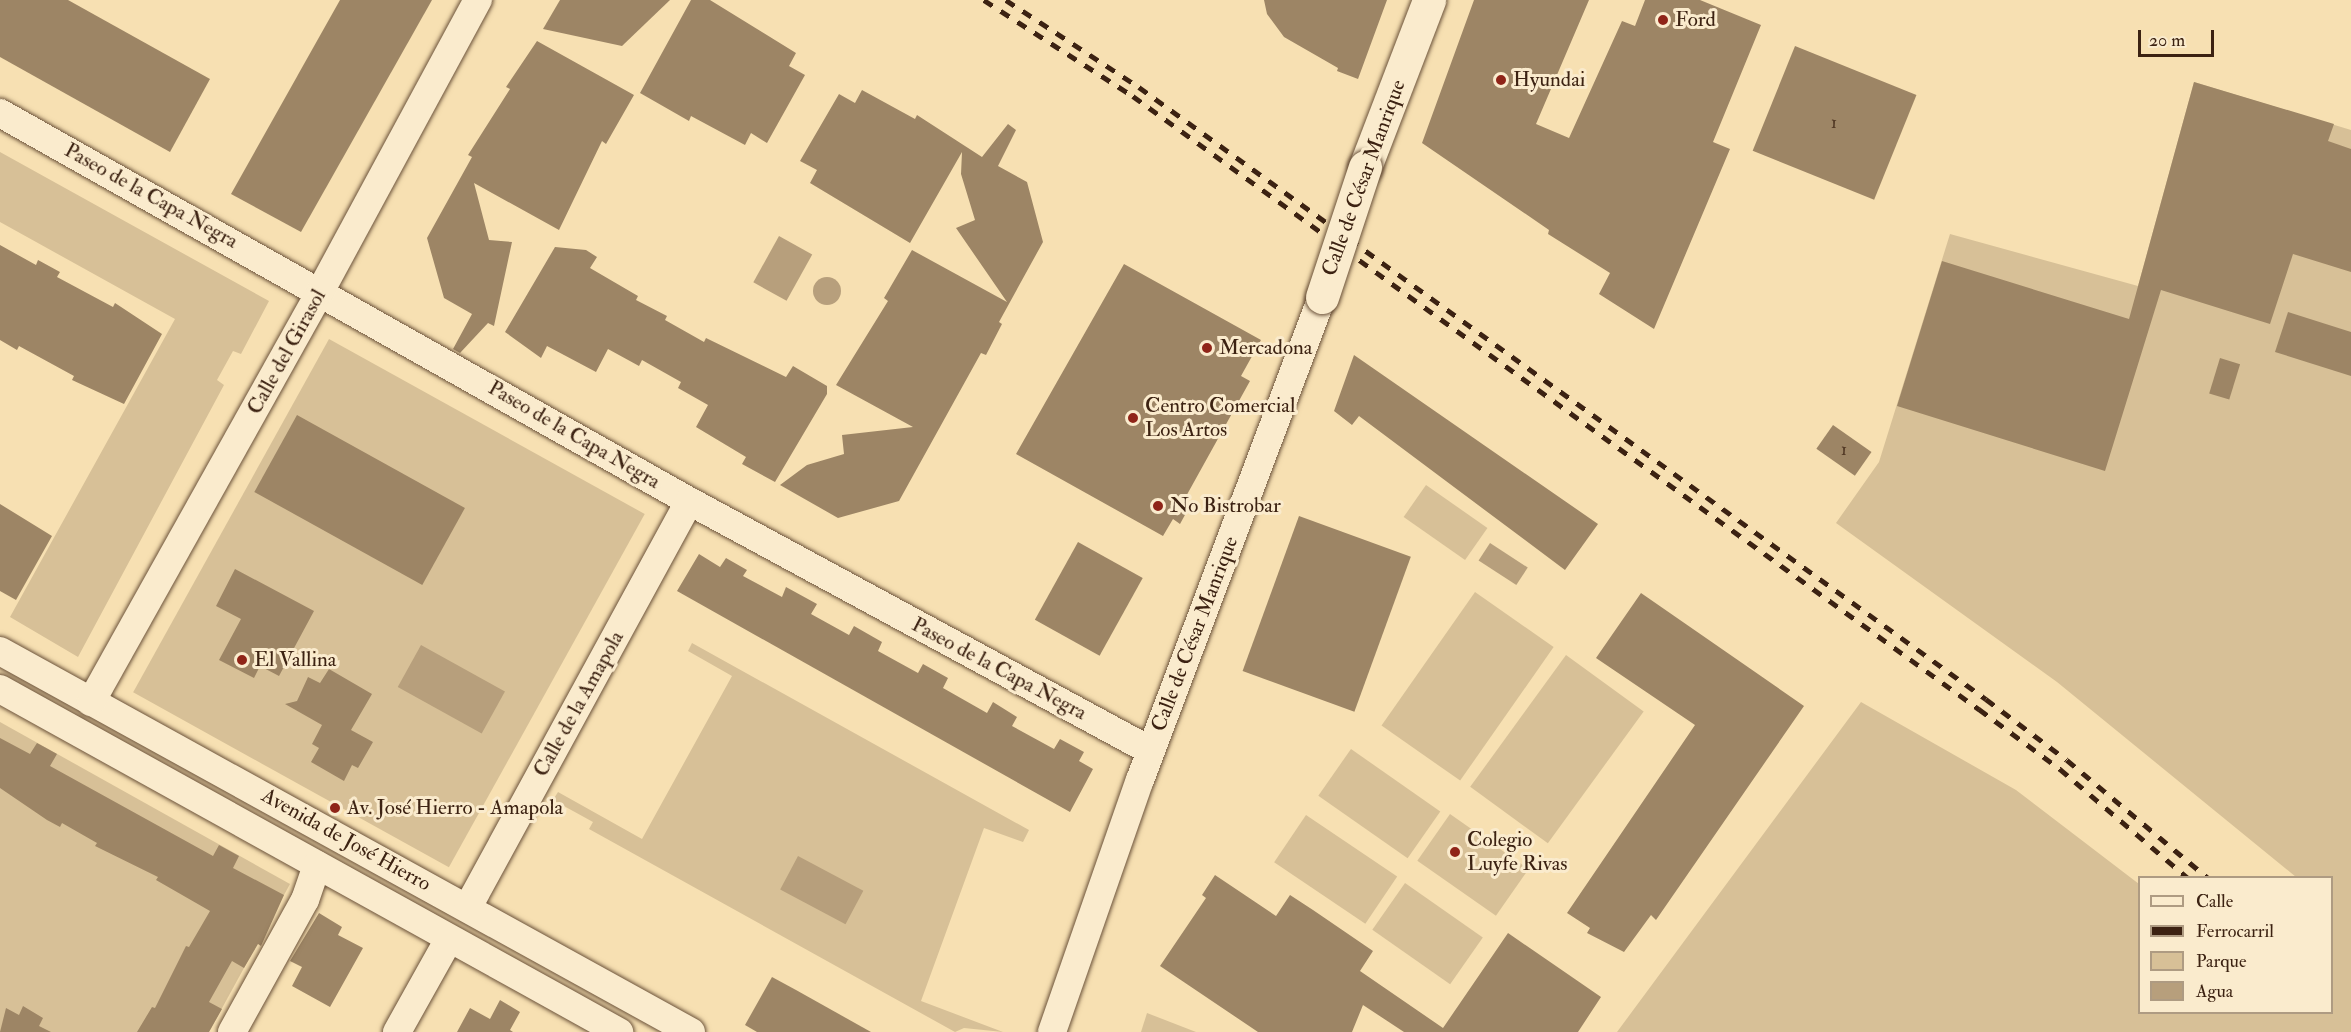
<!DOCTYPE html>
<meta charset="utf-8">
<style>
body{margin:0}
#map{position:relative;width:2351px;height:1032px;overflow:hidden;background:#f7e0b2;font-family:"IM FELL Double Pica",serif}
div>[style]{position:absolute}
[style*='--x']{left:calc(var(--x)*1px);top:calc(var(--y)*1px);width:calc(var(--w)*1px);rotate:calc(var(--a)*1deg)}
.green>*{inset:0;background:#d7c097;transform-origin:0 0}
.water>*{inset:0;background:#b79f7c;transform-origin:0 0}
.round{border-radius:50%}
.building>*{inset:0;background:#9d8565;transform-origin:0 0}
.roads{filter:drop-shadow(0 0 2px #6b523a) drop-shadow(0 0 2px #6b523a)}
.minor>*{height:28px;margin:-14px;padding:0 14px;transform-origin:14px;border-radius:14px;background:#faebcd}
.tertiary>*{height:33px;margin:-16.5px;padding:0 16.5px;transform-origin:16.5px;border-radius:16.5px;background:#faebcd}
.rail>*{height:4.5px;margin-top:-2.25px;transform-origin:0;background:repeating-linear-gradient(90deg,#3c2212 0 10px,transparent 0 20px)}
.bridges{filter:drop-shadow(0 0 2px #6b523a) drop-shadow(0 0 2px #6b523a)}
.tertiary-bridge>*{height:33px;margin:-16.5px;padding:0 16.5px;transform-origin:16.5px;border-radius:16.5px;background:#faebcd}
.dots>*{width:16px;height:16px;translate:-50% -50%;box-sizing:border-box;border:3px solid #faebcd;border-radius:50%}
span{translate:-50% -50%;white-space:nowrap;text-align:center;line-height:1.15;-webkit-text-stroke:6px #faebcd;paint-order:stroke}
.number-label{font-size:18px;color:#543b27}
.number-label span{-webkit-text-stroke-width:0}
.poi-label{font-size:21px;color:#3c2212}
.left{translate:0 -50%;text-align:left}
.street-label{font-size:21px;color:#3c2212}
.legend{position:absolute;left:2138px;top:876px;width:195px;height:138px;box-sizing:border-box;background:#faebcd;border:2px solid #ae9b82;margin:0;padding:8px 10px;list-style:none;font-size:18px;color:#3c2212}
.legend li{display:flex;align-items:center;gap:12px;height:30px}
.legend b{width:30px;border:2px solid #ae9b82}
.scale{position:absolute;left:2138px;top:30px;width:76px;height:27px;box-sizing:border-box;border:3px solid #3c2212;border-top:0;padding-left:8px;font-size:18px;line-height:21px;white-space:nowrap;color:#3c2212;-webkit-text-stroke:4px #faebcd;paint-order:stroke}
</style>
<div id="map">
<div class="green">
<div style="clip-path:polygon(2194px 82px,2351px 130px,2351px 1032px,1617px 1032px,1861px 702px,2016px 790px,2139px 884px,2140px 1012px,2332px 1012px,2332px 878px,2296px 877px,2057px 682px,1836px 523px,1879px 462px,1950px 234px,2138px 286px)"></div>
<div style="clip-path:polygon(0 152px,269px 301px,241px 354px,233px 351px,217px 380px,224px 385px,78px 657px,10px 617px,175px 319px,0 222px)"></div>
<div style="left:329px;top:339px;width:361px;height:404px;rotate:29deg"></div>
<div style="left:1426px;top:485px;width:75px;height:39px;rotate:35deg"></div>
<div style="left:1475px;top:592px;width:96px;height:163px;rotate:35deg"></div>
<div style="clip-path:polygon(692px 643px,1029px 830px,1023px 842px,984px 828px,921px 1001px,1003px 1032px,964px 1028px,955px 1032px,589px 829px,593px 822px,553px 800px,558px 792px,642px 839px,732px 676px,688px 651px)"></div>
<div style="left:1566px;top:655px;width:96px;height:163px;rotate:36deg"></div>
<div style="clip-path:polygon(0 722px,290px 884px,209px 1032px,0 1032px)"></div>
<div style="left:1351px;top:749px;width:109px;height:57px;rotate:35deg"></div>
<div style="left:1450px;top:814px;width:96px;height:57px;rotate:35deg"></div>
<div style="left:1306px;top:815px;width:110px;height:57px;rotate:34deg"></div>
<div style="left:1405px;top:883px;width:95px;height:57px;rotate:35deg"></div>
<div style="clip-path:polygon(1147px 1013px,1196px 1032px,1141px 1032px)"></div>
</div>
<div class="water">
<div style="left:779px;top:236px;width:38px;height:53px;rotate:29deg"></div>
<div class="round" style="left:813px;top:277px;width:28px;height:28px"></div>
<div style="left:1490px;top:543px;width:45px;height:21px;rotate:33deg"></div>
<div style="left:421px;top:645px;width:96px;height:48px;rotate:29deg"></div>
<div style="left:798px;top:856px;width:74px;height:38px;rotate:28deg"></div>
</div>
<div class="building">
<div style="clip-path:polygon(0 0,68px 0,210px 79px,170px 152px,0 57px)"></div>
<div style="clip-path:polygon(340px 0,432px 0,301px 232px,231px 194px)"></div>
<div style="clip-path:polygon(560px 0,670px 0,622px 46px,543px 29px)"></div>
<div style="clip-path:polygon(691px 0,710px 0,796px 53px,789px 66px,805px 75px,767px 143px,751px 133px,745px 145px,691px 116px,689px 121px,640px 93px)"></div>
<div style="clip-path:polygon(1264px 0,1387px 0,1358px 79px,1337px 71px,1338px 68px,1284px 37px,1267px 14px)"></div>
<div style="clip-path:polygon(1474px 0,1589px 0,1536px 124px,1569px 138px,1622px 21px,1635px 26px,1645px 0,1700px 0,1761px 25px,1713px 142px,1730px 149px,1654px 329px,1599px 294px,1610px 273px,1548px 234px,1549px 230px,1422px 143px)"></div>
<div style="clip-path:polygon(537px 41px,634px 95px,606px 144px,602px 141px,559px 230px,474px 183px,489px 240px,512px 242px,494px 326px,488px 323px,460px 353px,453px 349px,472px 314px,444px 298px,427px 238px,472px 157px,468px 155px,510px 89px,506px 87px)"></div>
<div style="left:1795px;top:46px;width:131px;height:113px;rotate:22deg"></div>
<div style="clip-path:polygon(2194px 82px,2334px 124px,2328px 141px,2351px 149px,2351px 272px,2293px 254px,2270px 324px,2161px 290px,2105px 471px,1897px 406px,1942px 261px,2129px 319px)"></div>
<div style="clip-path:polygon(862px 90px,915px 119px,917px 115px,982px 157px,1008px 124px,1016px 130px,998px 166px,1027px 182px,1043px 242px,999px 322px,1002px 324px,986px 355px,981px 353px,899px 501px,838px 518px,780px 485px,807px 465px,844px 454px,842px 435px,913px 427px,836px 385px,888px 301px,884px 298px,912px 250px,1007px 302px,956px 228px,975px 220px,961px 174px,962px 152px,910px 243px,810px 183px,817px 170px,800px 161px,839px 94px,855px 103px)"></div>
<div style="clip-path:polygon(0 245px,36px 265px,38px 260px,60px 272px,57px 277px,113px 307px,115px 303px,162px 334px,124px 404px,72px 380px,74px 376px,19px 346px,17px 350px,0 340px)"></div>
<div style="clip-path:polygon(555px 247px,586px 250px,597px 257px,590px 268px,638px 296px,636px 300px,667px 316px,665px 320px,704px 342px,706px 338px,786px 377px,793px 366px,827px 386px,827px 394px,775px 482px,742px 464px,746px 457px,696px 427px,708px 405px,678px 388px,681px 382px,642px 360px,639px 366px,608px 349px,596px 372px,547px 346px,541px 358px,505px 332px)"></div>
<div style="clip-path:polygon(1124px 264px,1261px 340px,1241px 376px,1250px 381px,1184px 500px,1191px 504px,1180px 524px,1173px 519px,1163px 536px,1016px 454px)"></div>
<div style="clip-path:polygon(2288px 312px,2351px 332px,2351px 376px,2275px 352px)"></div>
<div style="clip-path:polygon(1354px 355px,1598px 524px,1565px 570px,1359px 416px,1352px 425px,1334px 411px)"></div>
<div style="left:2220px;top:358px;width:21px;height:37px;rotate:17deg"></div>
<div style="left:297px;top:415px;width:192px;height:88px;rotate:29deg"></div>
<div style="left:1833px;top:425px;width:47px;height:29px;rotate:35deg"></div>
<div style="clip-path:polygon(0 504px,52px 536px,16px 600px,0 591px)"></div>
<div style="left:1299px;top:516px;width:119px;height:165px;rotate:20deg"></div>
<div style="left:1078px;top:542px;width:74px;height:89px;rotate:29deg"></div>
<div style="clip-path:polygon(699px 554px,720px 567px,726px 558px,747px 570px,743px 576px,782px 597px,786px 587px,817px 604px,811px 614px,849px 635px,854px 626px,882px 642px,878px 651px,918px 673px,923px 664px,948px 678px,943px 688px,987px 713px,993px 702px,1017px 717px,1012px 726px,1054px 749px,1060px 739px,1084px 752px,1079px 761px,1093px 769px,1070px 812px,677px 591px)"></div>
<div style="clip-path:polygon(235px 569px,314px 611px,279px 676px,260px 666px,254px 678px,219px 660px,241px 619px,216px 606px)"></div>
<div style="clip-path:polygon(1641px 593px,1804px 706px,1656px 920px,1651px 915px,1624px 952px,1587px 933px,1590px 928px,1567px 913px,1695px 725px,1596px 658px)"></div>
<div style="clip-path:polygon(329px 669px,372px 694px,351px 730px,373px 742px,358px 768px,352px 765px,344px 781px,311px 762px,319px 748px,312px 744px,322px 725px,285px 704px,297px 701px,308px 677px,320px 683px)"></div>
<div style="clip-path:polygon(0 738px,30px 754px,37px 743px,48px 749px,57px 754px,50px 766px,213px 856px,219px 845px,239px 856px,233px 868px,284px 895px,261px 946px,258px 944px,244px 968px,232px 961px,209px 1002px,222px 1009px,209px 1032px,137px 1032px,152px 1007px,155px 1008px,186px 946px,189px 947px,210px 911px,156px 880px,158px 877px,95px 846px,97px 843px,62px 823px,60px 827px,47px 820px,0 788px)"></div>
<div style="clip-path:polygon(1215px 875px,1276px 916px,1290px 895px,1313px 910px,1373px 951px,1360px 971px,1443px 1028px,1508px 933px,1601px 997px,1578px 1032px,1404px 1032px,1363px 1005px,1352px 1032px,1258px 1032px,1160px 966px,1206px 898px,1202px 895px)"></div>
<div style="clip-path:polygon(319px 913px,342px 927px,338px 935px,363px 948px,330px 1007px,292px 986px,302px 967px,290px 961px)"></div>
<div style="clip-path:polygon(772px 977px,796px 990px,871px 1032px,757px 1032px,745px 1025px)"></div>
<div style="clip-path:polygon(500px 1000px,520px 1012px,510px 1030px,513px 1032px,457px 1032px,470px 1008px,490px 1019px)"></div>
<div style="clip-path:polygon(23px 1006px,43px 1018px,39px 1026px,51px 1032px,0 1032px,6px 1008px,19px 1015px)"></div>
</div>
<div class="roads">
<div class="minor">
<div style="--x:0;--y:113;--w:791;--a:29.39"></div>
<div style="--x:689;--y:501;--w:525;--a:28.42"></div>
<div style="--x:0;--y:651;--w:789;--a:28.87"></div>
<div style="--x:0;--y:689;--w:708;--a:28.99"></div>
<div style="--x:91;--y:702;--w:472;--a:-60.8"></div>
<div style="--x:321;--y:290;--w:330;--a:-61.6"></div>
<div style="--x:468;--y:907;--w:462;--a:-61.4"></div>
<div style="--x:232;--y:1032;--w:151;--a:-61.1"></div>
<div style="--x:305;--y:900;--w:37;--a:-71"></div>
<div style="--x:397;--y:1032;--w:107;--a:-60.8"></div>
<div style="--x:1052;--y:1032;--w:267;--a:-70.8"></div>
<div style="--x:1140;--y:780;--w:516;--a:-69.35"></div>
</div>
<div class="tertiary">
<div style="--x:1365;--y:167;--w:179;--a:-69"></div>
</div>
</div>
<div class="rail">
<div style="--x:984;--y:0;--w:177;--a:32.8"></div>
<div style="--x:1133;--y:96;--w:1045;--a:35.93"></div>
<div style="--x:1979;--y:709;--w:101;--a:36.5"></div>
<div style="--x:2060;--y:769;--w:168;--a:40.4"></div>
<div style="--x:1006;--y:0;--w:159;--a:33.2"></div>
<div style="--x:1139;--y:87;--w:1045;--a:35.85"></div>
<div style="--x:1986;--y:699;--w:101;--a:37"></div>
<div style="--x:2067;--y:760;--w:184;--a:39.9"></div>
</div>
<div class="bridges">
<div class="tertiary-bridge">
<div style="--x:1322;--y:297;--w:137;--a:-71.7"></div>
</div>
</div>
<div class="dots">
<div style="left:1663px;top:20px;background:#8f2418"></div>
<div style="left:1501px;top:80px;background:#8f2418"></div>
<div style="left:1207px;top:348px;background:#8f2418"></div>
<div style="left:1133px;top:418px;background:#8f2418"></div>
<div style="left:1158px;top:506px;background:#8f2418"></div>
<div style="left:242px;top:660px;background:#8f2418"></div>
<div style="left:335px;top:808px;background:#8f2418"></div>
<div style="left:1455px;top:852px;background:#8f2418"></div>
</div>
<div class="number-label">
<span style="left:1834px;top:123px">1</span>
<span style="left:1844px;top:450px">1</span>
</div>
<div class="poi-label">
<span class="left" style="left:1675px;top:20px">Ford</span>
<span class="left" style="left:1513px;top:80px">Hyundai</span>
<span class="left" style="left:1219px;top:348px">Mercadona</span>
<span class="left" style="left:1145px;top:418px">Centro Comercial<br>Los Artos</span>
<span class="left" style="left:1170px;top:506px">No Bistrobar</span>
<span class="left" style="left:254px;top:660px">El Vallina</span>
<span class="left" style="left:347px;top:808px">Av. José Hierro - Amapola</span>
<span class="left" style="left:1467px;top:852px">Colegio<br>Luyfe Rivas</span>
</div>
<div class="street-label">
<span style="left:1364px;top:178px;rotate:-70deg">Calle de César Manrique</span>
<span style="left:151px;top:196px;rotate:29deg">Paseo de la Capa Negra</span>
<span style="left:287px;top:352px;rotate:-61deg">Calle del Girasol</span>
<span style="left:574px;top:435px;rotate:30deg">Paseo de la Capa Negra</span>
<span style="left:1195px;top:634px;rotate:-69deg">Calle de César Manrique</span>
<span style="left:999px;top:669px;rotate:28deg">Paseo de la Capa Negra</span>
<span style="left:579px;top:704px;rotate:-61deg">Calle de la Amapola</span>
<span style="left:346px;top:840px;rotate:29deg">Avenida de José Hierro</span>
</div>
<ul class="legend">
<li><b style="height:8px;background:#faebcd"></b>Calle</li>
<li><b style="height:8px;background:#3c2212"></b>Ferrocarril</li>
<li><b style="height:16px;background:#d7c097"></b>Parque</li>
<li><b style="height:16px;background:#b79f7c"></b>Agua</li>
</ul>
<div class="scale">20 m</div>
</div>
